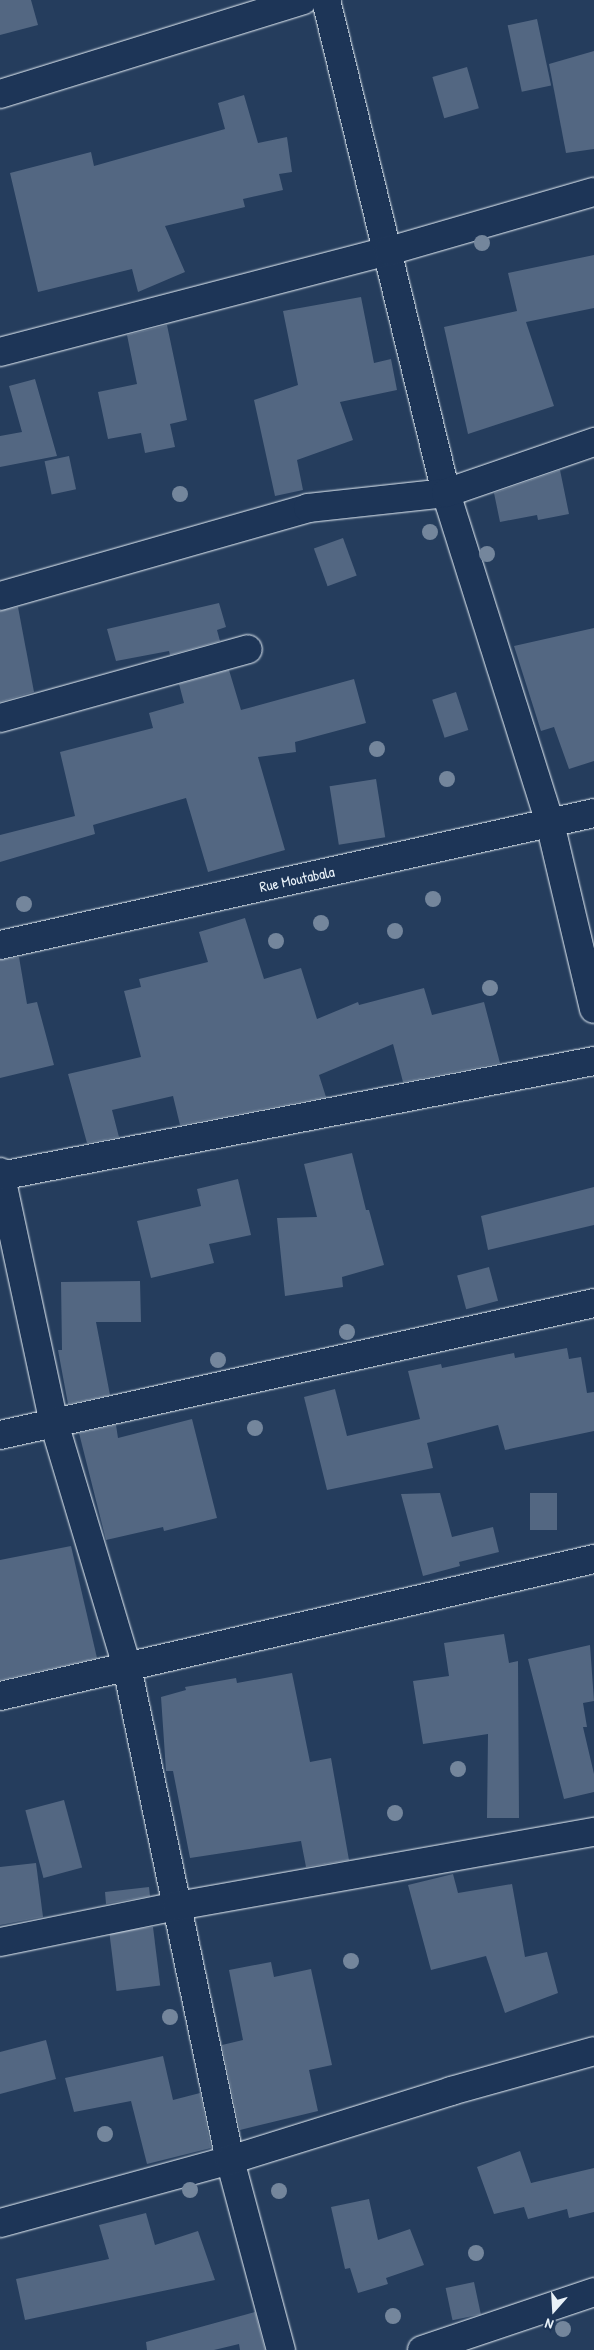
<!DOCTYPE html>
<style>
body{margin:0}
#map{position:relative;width:594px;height:2350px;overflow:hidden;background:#253d5d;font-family:"Patrick Hand",sans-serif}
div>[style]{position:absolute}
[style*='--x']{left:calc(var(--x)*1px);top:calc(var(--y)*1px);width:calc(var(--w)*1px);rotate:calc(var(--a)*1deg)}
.building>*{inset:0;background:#536782;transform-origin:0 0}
.roads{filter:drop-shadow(0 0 1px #e8f1f8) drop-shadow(0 0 1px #e8f1f8)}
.minor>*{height:28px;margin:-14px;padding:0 14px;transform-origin:14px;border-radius:14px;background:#1d3557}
.trees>*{width:16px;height:16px;margin:-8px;border-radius:50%;background:#74869c}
span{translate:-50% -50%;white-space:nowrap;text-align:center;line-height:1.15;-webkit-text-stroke:4px #1d3557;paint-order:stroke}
.street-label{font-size:15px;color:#e8f1f8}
.north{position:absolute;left:529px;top:2285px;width:50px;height:50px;-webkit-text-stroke:4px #1d3557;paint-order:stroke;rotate:199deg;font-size:14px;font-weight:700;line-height:20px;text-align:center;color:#e8f1f8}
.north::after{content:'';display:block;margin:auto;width:18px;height:22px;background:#e8f1f8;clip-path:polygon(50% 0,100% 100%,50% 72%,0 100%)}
</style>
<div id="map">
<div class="building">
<div style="clip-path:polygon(0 0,31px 0,38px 25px,0 35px)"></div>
<div style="left:537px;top:19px;width:68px;height:30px;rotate:78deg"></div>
<div style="clip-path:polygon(594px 51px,594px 149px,566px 153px,549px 64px)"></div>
<div style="left:467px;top:67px;width:43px;height:36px;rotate:74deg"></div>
<div style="clip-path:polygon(244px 95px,258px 143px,287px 137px,292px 172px,279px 174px,283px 190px,243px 199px,245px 207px,165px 226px,185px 272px,138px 292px,132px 269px,38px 292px,10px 173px,91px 152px,94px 166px,225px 129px,218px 103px)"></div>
<div style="clip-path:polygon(594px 255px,594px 308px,526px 322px,554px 406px,468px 434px,444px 327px,517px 311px,508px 273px)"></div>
<div style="clip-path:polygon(361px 297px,374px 363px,391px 359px,397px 390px,340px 402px,353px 440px,297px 460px,303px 490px,275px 496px,254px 400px,298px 385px,283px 311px)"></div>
<div style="clip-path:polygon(167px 325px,187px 420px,170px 424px,175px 447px,145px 453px,141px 433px,108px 439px,98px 392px,137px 384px,127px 335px)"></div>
<div style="clip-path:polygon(35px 379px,57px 456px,0 467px,0 436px,22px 432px,9px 386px)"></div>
<div style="left:69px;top:456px;width:34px;height:25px;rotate:78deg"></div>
<div style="clip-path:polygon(560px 470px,569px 514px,538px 520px,537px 515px,500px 522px,494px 493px)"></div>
<div style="left:343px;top:538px;width:40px;height:31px;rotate:70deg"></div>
<div style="clip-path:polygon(219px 603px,226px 627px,217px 630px,220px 641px,170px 655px,169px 651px,116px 661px,107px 629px)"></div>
<div style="clip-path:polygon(18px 607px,34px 692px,0 702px,0 611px)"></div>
<div style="clip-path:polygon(594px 628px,594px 761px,569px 769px,554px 727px,541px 731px,514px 646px)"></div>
<div style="clip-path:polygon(229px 670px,241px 710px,354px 679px,366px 723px,295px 742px,296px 752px,258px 757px,285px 850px,208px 872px,186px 798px,93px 825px,95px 834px,0 862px,0 835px,75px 816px,60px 752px,153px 728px,149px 713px,184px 703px,179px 684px)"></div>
<div style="left:456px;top:692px;width:40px;height:25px;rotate:72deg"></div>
<div style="left:376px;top:779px;width:59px;height:47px;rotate:81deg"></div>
<div style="clip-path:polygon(245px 918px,264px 979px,301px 968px,317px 1019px,358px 1002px,359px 1005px,424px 988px,432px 1015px,484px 1002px,500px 1063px,403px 1082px,393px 1044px,319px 1075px,326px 1097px,180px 1125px,173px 1096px,112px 1110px,119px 1137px,87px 1143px,68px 1074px,141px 1057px,124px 991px,141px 987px,139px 979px,208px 962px,199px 932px)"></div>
<div style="clip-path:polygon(19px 957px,27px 1004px,37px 1002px,54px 1065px,0 1078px,0 960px)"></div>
<div style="clip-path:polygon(352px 1153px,366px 1210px,369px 1210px,384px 1265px,342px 1277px,343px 1287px,285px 1296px,277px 1218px,317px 1217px,304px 1164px)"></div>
<div style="clip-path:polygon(238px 1179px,251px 1235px,209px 1244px,214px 1263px,151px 1278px,137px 1221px,201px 1206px,197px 1189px)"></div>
<div style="clip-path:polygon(594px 1187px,594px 1225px,488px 1250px,481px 1216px)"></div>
<div style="left:489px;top:1267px;width:35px;height:33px;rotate:75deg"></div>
<div style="clip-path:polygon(140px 1281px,141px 1322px,96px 1322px,110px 1395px,68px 1404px,58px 1350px,62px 1350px,61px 1282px)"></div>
<div style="clip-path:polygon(567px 1348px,569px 1359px,581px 1357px,587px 1393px,594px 1392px,594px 1431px,505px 1450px,498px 1425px,427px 1443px,433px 1468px,327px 1490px,304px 1397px,335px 1389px,347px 1436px,420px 1419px,408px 1371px,441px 1364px,442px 1368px,514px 1353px,515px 1358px)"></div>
<div style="clip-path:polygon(192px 1419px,217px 1518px,164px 1531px,163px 1527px,106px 1540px,79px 1433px,116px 1425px,118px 1438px)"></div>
<div style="clip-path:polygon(440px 1493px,452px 1537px,493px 1527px,499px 1552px,459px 1562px,460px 1566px,423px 1576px,401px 1494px)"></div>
<div style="left:530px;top:1493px;width:27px;height:37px"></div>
<div style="clip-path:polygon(71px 1546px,97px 1658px,0 1680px,0 1560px)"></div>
<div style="clip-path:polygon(504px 1634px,509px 1663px,518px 1661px,519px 1818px,487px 1818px,488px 1734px,423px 1744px,413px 1681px,449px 1676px,444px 1643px)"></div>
<div style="clip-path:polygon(590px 1645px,594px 1701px,583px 1703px,587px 1727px,583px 1727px,594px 1774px,594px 1792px,564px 1799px,528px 1659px)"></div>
<div style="clip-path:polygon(292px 1673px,310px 1762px,331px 1758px,349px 1860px,306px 1867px,301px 1841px,190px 1858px,173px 1771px,166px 1771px,161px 1697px,186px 1690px,185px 1687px,236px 1678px,237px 1683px)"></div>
<div style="left:64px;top:1800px;width:70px;height:40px;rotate:75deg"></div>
<div style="clip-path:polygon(36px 1863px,43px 1917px,0 1925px,0 1867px)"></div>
<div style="clip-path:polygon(453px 1874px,458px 1893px,512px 1884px,525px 1957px,547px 1952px,558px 1993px,505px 2013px,486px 1956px,431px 1970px,408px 1885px)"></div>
<div style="clip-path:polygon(149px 1887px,150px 1896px,106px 1904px,105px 1892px)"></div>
<div style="left:153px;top:1927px;width:59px;height:44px;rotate:83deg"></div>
<div style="clip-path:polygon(271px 1962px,274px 1977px,311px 1969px,332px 2065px,309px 2070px,318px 2111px,240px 2130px,222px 2045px,243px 2040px,229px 1970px)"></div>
<div style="clip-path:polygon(46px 2040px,56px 2079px,0 2094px,0 2052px)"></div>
<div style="clip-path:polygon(163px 2056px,173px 2100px,200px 2093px,211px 2148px,147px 2164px,131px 2101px,74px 2112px,65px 2078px)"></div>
<div style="clip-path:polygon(520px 2151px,531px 2183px,594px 2168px,594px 2212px,569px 2218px,567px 2209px,528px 2219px,524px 2207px,494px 2214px,477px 2167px)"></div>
<div style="clip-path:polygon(369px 2199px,378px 2240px,410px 2229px,424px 2265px,386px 2278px,388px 2284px,358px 2293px,350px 2268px,345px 2269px,331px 2207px)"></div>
<div style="clip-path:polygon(146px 2213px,155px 2245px,198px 2231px,215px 2280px,25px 2320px,16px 2279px,109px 2259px,99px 2225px)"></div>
<div style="left:474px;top:2282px;width:33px;height:29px;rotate:78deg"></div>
<div style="clip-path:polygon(255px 2312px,265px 2350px,240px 2350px,239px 2344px,214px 2350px,147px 2350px,146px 2342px)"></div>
</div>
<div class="roads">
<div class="minor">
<div style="--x:326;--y:0;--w:507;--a:76.32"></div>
<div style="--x:446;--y:493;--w:346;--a:72.5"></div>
<div style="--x:550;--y:823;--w:191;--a:76.7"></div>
<div style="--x:0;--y:94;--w:317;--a:-17.2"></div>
<div style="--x:0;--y:352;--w:402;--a:-14.6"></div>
<div style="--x:389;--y:251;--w:213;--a:-16.1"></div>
<div style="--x:0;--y:596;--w:320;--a:-15.9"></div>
<div style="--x:308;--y:508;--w:139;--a:-6.2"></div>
<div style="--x:446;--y:493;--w:157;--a:-19"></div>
<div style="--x:0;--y:718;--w:257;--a:-15.5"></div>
<div style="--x:0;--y:945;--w:608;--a:-12.53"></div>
<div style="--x:0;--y:1172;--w:257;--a:77.9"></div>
<div style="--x:54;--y:1423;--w:255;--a:73.3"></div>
<div style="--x:127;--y:1667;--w:504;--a:78.2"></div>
<div style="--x:230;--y:2160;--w:197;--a:75"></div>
<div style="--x:0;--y:1176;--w:605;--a:-10.96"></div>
<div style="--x:0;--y:1435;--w:608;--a:-12.53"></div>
<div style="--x:0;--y:1696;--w:610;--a:-12.99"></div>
<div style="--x:0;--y:1942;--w:181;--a:-11.5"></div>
<div style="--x:177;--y:1906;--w:424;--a:-10.1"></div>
<div style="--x:0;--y:2223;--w:238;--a:-15.3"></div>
<div style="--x:230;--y:2160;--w:232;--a:-17.3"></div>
<div style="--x:451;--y:2091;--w:148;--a:-15.6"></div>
<div style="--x:422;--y:2350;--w:182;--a:-18.6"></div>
</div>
</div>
<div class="trees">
<div style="left:482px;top:243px"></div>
<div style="left:180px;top:494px"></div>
<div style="left:430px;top:532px"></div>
<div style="left:487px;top:554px"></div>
<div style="left:377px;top:749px"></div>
<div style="left:447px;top:779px"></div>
<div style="left:433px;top:899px"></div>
<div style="left:24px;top:904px"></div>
<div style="left:321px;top:923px"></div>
<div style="left:395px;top:931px"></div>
<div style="left:276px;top:941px"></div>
<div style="left:490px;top:988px"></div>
<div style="left:347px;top:1332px"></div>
<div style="left:218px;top:1360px"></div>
<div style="left:255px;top:1428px"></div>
<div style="left:458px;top:1769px"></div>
<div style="left:395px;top:1813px"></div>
<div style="left:351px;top:1961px"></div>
<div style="left:170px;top:2017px"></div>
<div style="left:105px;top:2134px"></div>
<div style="left:190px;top:2190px"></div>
<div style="left:279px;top:2191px"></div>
<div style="left:476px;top:2253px"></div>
<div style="left:393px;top:2316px"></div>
<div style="left:563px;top:2329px"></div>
</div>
<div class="street-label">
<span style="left:297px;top:879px;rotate:-12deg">Rue Moutabala</span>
</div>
<div class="north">N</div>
</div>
